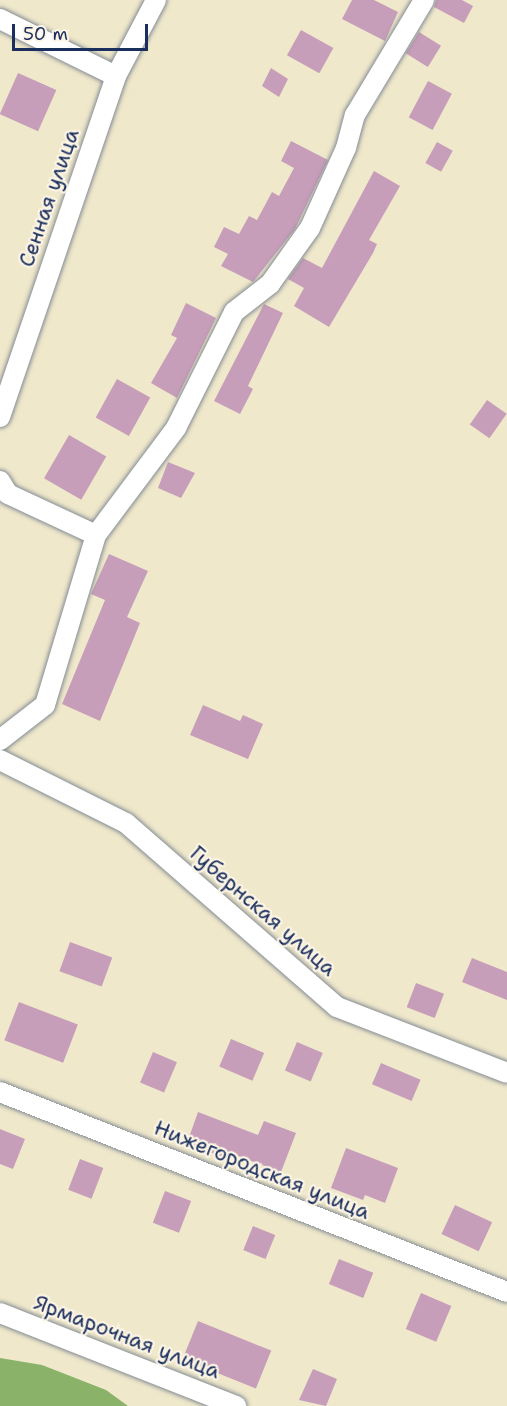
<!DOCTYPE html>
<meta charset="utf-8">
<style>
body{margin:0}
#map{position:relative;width:507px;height:1406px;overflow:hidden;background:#efe8cb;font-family:"Shantell Sans",sans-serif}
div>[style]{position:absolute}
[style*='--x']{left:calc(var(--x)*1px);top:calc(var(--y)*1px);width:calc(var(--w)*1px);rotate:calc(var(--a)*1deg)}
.forest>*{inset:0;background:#8ab268}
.building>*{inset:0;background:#c79eb9;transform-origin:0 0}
.roads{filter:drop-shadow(0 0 2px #858c94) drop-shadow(0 0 2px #858c94)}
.minor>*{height:20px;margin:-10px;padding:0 10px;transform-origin:10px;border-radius:10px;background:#fff}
span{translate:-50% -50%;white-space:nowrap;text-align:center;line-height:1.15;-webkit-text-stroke:4.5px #fcf5e5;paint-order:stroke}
.street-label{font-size:21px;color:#1b2f5e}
.scale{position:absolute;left:12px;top:24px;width:136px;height:27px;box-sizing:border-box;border:3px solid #1b2f5e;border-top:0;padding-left:8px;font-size:18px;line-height:21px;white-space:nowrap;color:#1b2f5e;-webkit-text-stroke:4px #fcf5e5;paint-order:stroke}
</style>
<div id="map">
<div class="forest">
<div style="clip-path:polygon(0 1358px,42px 1365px,106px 1390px,128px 1406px,0 1406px)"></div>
</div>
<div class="building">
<div style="clip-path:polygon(352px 0,374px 0,398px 12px,385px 41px,342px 19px)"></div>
<div style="clip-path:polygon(436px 0,462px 0,473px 6px,464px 23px,434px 7px)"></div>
<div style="left:301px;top:30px;width:37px;height:29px;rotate:29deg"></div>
<div style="left:419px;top:32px;width:26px;height:25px;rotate:32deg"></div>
<div style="clip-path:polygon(271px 68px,288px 79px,279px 97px,262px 86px)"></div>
<div style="left:18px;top:73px;width:42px;height:45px;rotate:24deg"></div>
<div style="left:428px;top:81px;width:27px;height:41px;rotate:28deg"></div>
<div style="clip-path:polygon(291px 141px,328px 160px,295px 229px,253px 282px,221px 266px,228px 254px,214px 247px,224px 227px,239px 234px,249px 216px,257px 220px,272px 192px,279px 196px,294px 168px,281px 161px)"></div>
<div style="left:437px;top:142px;width:18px;height:24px;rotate:29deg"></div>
<div style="clip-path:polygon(374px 171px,400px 186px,369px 240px,377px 244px,373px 253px,329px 327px,294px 306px,304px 288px,288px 279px,303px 258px,322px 268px)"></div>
<div style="clip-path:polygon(186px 303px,216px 318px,177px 398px,151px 383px,177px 338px,171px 335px)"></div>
<div style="clip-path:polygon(264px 304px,283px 313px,248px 386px,253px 389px,240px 414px,214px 401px)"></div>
<div style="left:117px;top:379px;width:38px;height:44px;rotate:29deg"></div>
<div style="left:487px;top:400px;width:24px;height:30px;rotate:35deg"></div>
<div style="left:69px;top:435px;width:43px;height:50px;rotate:30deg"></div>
<div style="clip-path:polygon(168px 462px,195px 473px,181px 498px,158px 488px)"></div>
<div style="clip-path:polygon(109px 554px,148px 571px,127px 617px,140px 623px,100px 721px,62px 704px,105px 600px,91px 594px)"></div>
<div style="clip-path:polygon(203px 705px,240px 721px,243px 715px,263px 724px,248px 759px,190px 735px)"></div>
<div style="left:70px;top:942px;width:45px;height:31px;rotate:20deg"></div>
<div style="clip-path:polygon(472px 958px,507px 972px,507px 1000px,462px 982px)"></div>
<div style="left:416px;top:983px;width:30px;height:26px;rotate:21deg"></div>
<div style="left:19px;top:1002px;width:63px;height:41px;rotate:21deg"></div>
<div style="left:231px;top:1039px;width:36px;height:30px;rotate:23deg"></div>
<div style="left:297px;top:1042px;width:28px;height:31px;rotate:23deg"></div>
<div style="left:153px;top:1052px;width:26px;height:33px;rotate:23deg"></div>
<div style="left:381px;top:1063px;width:43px;height:23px;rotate:23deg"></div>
<div style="clip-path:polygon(198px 1112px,258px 1135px,264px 1121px,296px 1133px,281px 1172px,233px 1154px,230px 1160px,187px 1143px)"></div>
<div style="clip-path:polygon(0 1129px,25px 1139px,13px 1169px,0 1164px)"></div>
<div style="clip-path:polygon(346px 1148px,398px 1168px,385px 1203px,365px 1195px,363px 1200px,331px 1188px)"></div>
<div style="left:80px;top:1159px;width:25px;height:33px;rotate:21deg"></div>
<div style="left:165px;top:1191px;width:28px;height:34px;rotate:21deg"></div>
<div style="left:455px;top:1205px;width:41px;height:32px;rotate:25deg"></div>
<div style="left:253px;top:1226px;width:24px;height:26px;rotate:22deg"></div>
<div style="left:339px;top:1259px;width:37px;height:27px;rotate:22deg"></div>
<div style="left:421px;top:1293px;width:33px;height:39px;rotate:23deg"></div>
<div style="left:198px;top:1321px;width:79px;height:41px;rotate:22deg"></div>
<div style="clip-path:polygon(313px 1369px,337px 1379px,326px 1406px,299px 1400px)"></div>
</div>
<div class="roads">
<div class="minor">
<div style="--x:0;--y:19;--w:129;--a:26.2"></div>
<div style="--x:0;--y:417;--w:360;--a:-71.2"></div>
<div style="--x:116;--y:76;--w:86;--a:-62.2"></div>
<div style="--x:0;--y:481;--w:15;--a:58"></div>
<div style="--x:8;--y:494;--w:97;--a:25"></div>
<div style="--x:0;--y:740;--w:57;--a:-37.9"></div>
<div style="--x:45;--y:705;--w:177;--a:-73.3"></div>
<div style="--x:96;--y:535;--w:134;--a:-53.2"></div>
<div style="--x:176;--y:428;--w:130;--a:-63.4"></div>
<div style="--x:234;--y:312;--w:46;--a:-37.9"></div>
<div style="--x:270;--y:284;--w:69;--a:-54.5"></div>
<div style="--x:310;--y:228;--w:88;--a:-65.8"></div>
<div style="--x:346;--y:148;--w:34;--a:-75"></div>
<div style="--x:355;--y:115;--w:134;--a:-59"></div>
<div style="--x:0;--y:760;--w:141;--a:26.6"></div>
<div style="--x:126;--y:823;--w:280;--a:41.1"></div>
<div style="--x:337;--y:1007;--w:182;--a:21.2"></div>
<div style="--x:0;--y:1092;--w:545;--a:21.53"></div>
<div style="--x:0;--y:1313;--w:254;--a:21.5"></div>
</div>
</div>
<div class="street-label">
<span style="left:49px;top:198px;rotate:-71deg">Сенная улица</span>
<span style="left:263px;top:911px;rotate:41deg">Губернская улица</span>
<span style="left:262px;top:1170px;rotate:22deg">Нижегородская улица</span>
<span style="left:127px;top:1337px;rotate:21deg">Ярмарочная улица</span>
</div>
<div class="scale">50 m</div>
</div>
